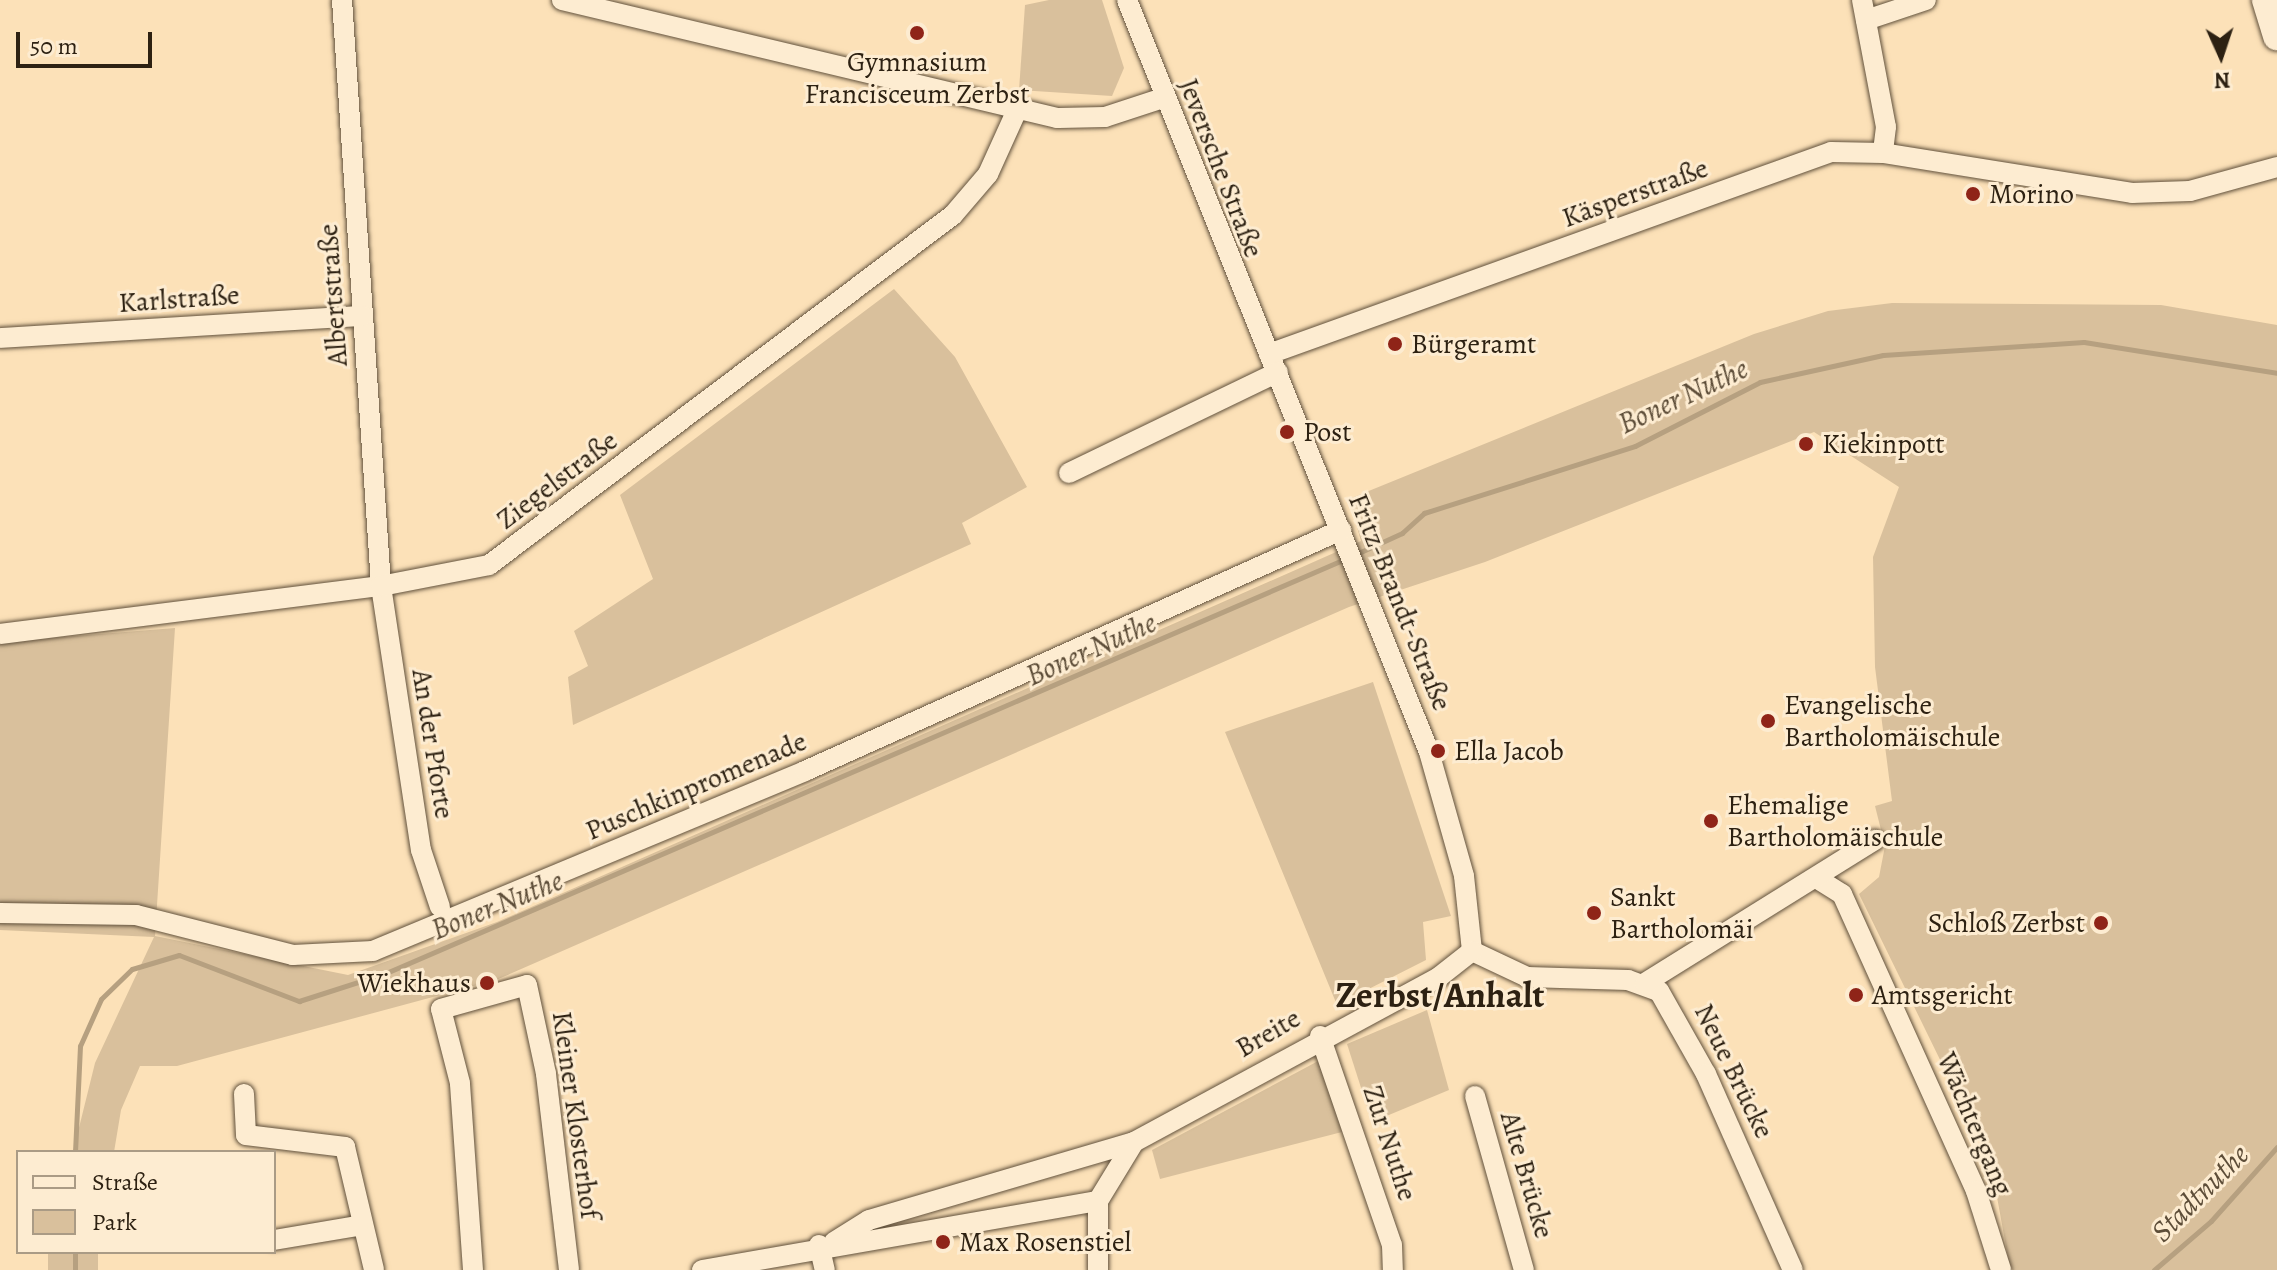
<!DOCTYPE html>
<meta charset="utf-8">
<style>
body{margin:0}
#map{position:relative;width:2277px;height:1270px;overflow:hidden;background:#fce1b8;font-family:Alegreya,serif}
div>[style]{position:absolute}
[style*='--x']{left:calc(var(--x)*1px);top:calc(var(--y)*1px);width:calc(var(--w)*1px);rotate:calc(var(--a)*1deg)}
.green>*{inset:0;background:#d9c09c;transform-origin:0 0}
.stream>*{height:5px;margin:-2.5px;padding:0 2.5px;transform-origin:2.5px;border-radius:2.5px;background:#b6a080}
.roads{filter:drop-shadow(0 0 2px #61513c) drop-shadow(0 0 2px #61513c)}
.street>*{height:20px;margin:-10px;padding:0 10px;transform-origin:10px;border-radius:10px;background:#fdecd1}
.secondary>*{height:28px;margin:-14px;padding:0 14px;transform-origin:14px;border-radius:14px;background:#fdecd1}
.dots>*{width:22px;height:22px;translate:-50% -50%;box-sizing:border-box;border:4px solid #fdecd1;border-radius:50%}
span{translate:-50% -50%;white-space:nowrap;text-align:center;line-height:1.15;-webkit-text-stroke:6px #fdecd1;paint-order:stroke}
.poi-label{font-size:28px;color:#2d2112}
.left{translate:0 -50%;text-align:left}
.right{translate:-100% -50%;text-align:right}
.street-label{font-size:28px;color:#2d2112}
.water-label{font-size:30px;color:#5d4d38;font-style:italic}
.district-label{font-size:36px;color:#2d2112;font-weight:700}
.legend{position:absolute;left:16px;top:1150px;width:260px;height:104px;box-sizing:border-box;background:#fdecd1;border:2px solid #aa9b85;margin:0;padding:10px 14px;list-style:none;font-size:24px;color:#2d2112}
.legend li{display:flex;align-items:center;gap:16px;height:40px}
.legend b{width:40px;border:2px solid #aa9b85}
.north{position:absolute;left:2181px;top:16px;width:80px;height:80px;-webkit-text-stroke:6px #fdecd1;paint-order:stroke;rotate:177deg;font-size:22px;font-weight:700;line-height:32px;text-align:center;color:#2d2112}
.north::after{content:'';display:block;margin:auto;width:28px;height:36px;background:#2d2112;clip-path:polygon(50% 0,100% 100%,50% 72%,0 100%)}
.scale{position:absolute;left:16px;top:32px;width:136px;height:36px;box-sizing:border-box;border:4px solid #2d2112;border-top:0;padding-left:10px;font-size:24px;line-height:28px;white-space:nowrap;color:#2d2112;-webkit-text-stroke:6px #fdecd1;paint-order:stroke}
</style>
<div id="map">
<div class="green">
<div style="clip-path:polygon(1049px 0,1102px 0,1124px 68px,1112px 96px,1019px 90px,1025px 5px)"></div>
<div style="clip-path:polygon(894px 289px,955px 357px,1027px 487px,962px 523px,971px 544px,573px 725px,568px 677px,588px 666px,574px 631px,653px 579px,620px 495px)"></div>
<div style="clip-path:polygon(1892px 303px,2161px 305px,2277px 325px,2277px 1270px,2013px 1270px,2009px 1263px,1991px 1164px,1859px 894px,1879px 877px,1885px 846px,1875px 806px,1892px 801px,1875px 667px,1873px 557px,1899px 487px,1814px 432px,1485px 562px,1349px 607px,496px 980px,177px 1066px,140px 1066px,121px 1110px,114px 1152px,73px 1152px,95px 1063px,154px 937px,0 930px,0 642px,175px 628px,155px 936px,348px 975px,497px 922px,1361px 541px,1349px 499px,1754px 334px,1828px 311px)"></div>
<div style="clip-path:polygon(1373px 682px,1451px 916px,1423px 922px,1426px 960px,1337px 1005px,1225px 732px)"></div>
<div style="clip-path:polygon(1427px 1010px,1449px 1090px,1372px 1122px,1347px 1044px)"></div>
<div style="clip-path:polygon(1320px 1060px,1342px 1132px,1160px 1179px,1152px 1150px)"></div>
<div style="left:48px;top:1252px;width:50px;height:18px"></div>
</div>
<div class="stream">
<div style="--x:1354;--y:555;--w:53;--a:-24.6"></div>
<div style="--x:1402;--y:533;--w:30;--a:-42"></div>
<div style="--x:1424;--y:513;--w:221;--a:-17.6"></div>
<div style="--x:1635;--y:446;--w:140;--a:-27.1"></div>
<div style="--x:1760;--y:382;--w:126;--a:-12.4"></div>
<div style="--x:1883;--y:355;--w:201;--a:-3.7"></div>
<div style="--x:2084;--y:342;--w:195;--a:9.1"></div>
<div style="--x:75;--y:1152;--w:106;--a:-87.3"></div>
<div style="--x:80;--y:1046;--w:51;--a:-65.9"></div>
<div style="--x:101;--y:999;--w:43;--a:-44.1"></div>
<div style="--x:132;--y:969;--w:49;--a:-16.6"></div>
<div style="--x:179;--y:955;--w:129;--a:21"></div>
<div style="--x:299;--y:1001;--w:91;--a:-17.8"></div>
<div style="--x:386;--y:973;--w:1045;--a:-23.35"></div>
<div style="--x:75;--y:1252;--w:18;--a:90"></div>
<div style="--x:2154;--y:1270;--w:75;--a:-40.7"></div>
<div style="--x:2211;--y:1221;--w:99;--a:-48.3"></div>
</div>
<div class="roads">
<div class="street">
<div style="--x:342;--y:0;--w:587;--a:86.19"></div>
<div style="--x:381;--y:586;--w:267;--a:81.4"></div>
<div style="--x:421;--y:850;--w:60;--a:71.6"></div>
<div style="--x:562;--y:0;--w:509;--a:13.41"></div>
<div style="--x:1057;--y:118;--w:48;--a:-1.2"></div>
<div style="--x:1105;--y:117;--w:61;--a:-18.1"></div>
<div style="--x:1127;--y:0;--w:810;--a:68.12"></div>
<div style="--x:1429;--y:752;--w:129;--a:74.2"></div>
<div style="--x:1464;--y:876;--w:75;--a:83.9"></div>
<div style="--x:1862;--y:0;--w:129;--a:79.3"></div>
<div style="--x:1886;--y:127;--w:26;--a:97"></div>
<div style="--x:1866;--y:20;--w:63;--a:-18.4"></div>
<div style="--x:0;--y:338;--w:363;--a:-3.5"></div>
<div style="--x:1269;--y:354;--w:597;--a:-19.77"></div>
<div style="--x:1831;--y:152;--w:52;--a:1.1"></div>
<div style="--x:1883;--y:153;--w:252;--a:9.1"></div>
<div style="--x:2132;--y:193;--w:58;--a:-2"></div>
<div style="--x:2190;--y:191;--w:90;--a:-15.4"></div>
<div style="--x:1069;--y:473;--w:232;--a:-25.8"></div>
<div style="--x:0;--y:634;--w:384;--a:-7.2"></div>
<div style="--x:381;--y:586;--w:110;--a:-11"></div>
<div style="--x:489;--y:565;--w:581;--a:-37.03"></div>
<div style="--x:953;--y:215;--w:54;--a:-49.5"></div>
<div style="--x:988;--y:174;--w:70;--a:-65.6"></div>
<div style="--x:1821;--y:881;--w:25;--a:32"></div>
<div style="--x:1842;--y:894;--w:326;--a:65.7"></div>
<div style="--x:1976;--y:1191;--w:83;--a:72.4"></div>
<div style="--x:0;--y:913;--w:136;--a:0.8"></div>
<div style="--x:136;--y:915;--w:162;--a:14.3"></div>
<div style="--x:293;--y:955;--w:80;--a:-2.9"></div>
<div style="--x:373;--y:951;--w:468;--a:-22.6"></div>
<div style="--x:805;--y:771;--w:588;--a:-24.21"></div>
<div style="--x:1472;--y:951;--w:61;--a:25.3"></div>
<div style="--x:1527;--y:977;--w:101;--a:1.7"></div>
<div style="--x:1628;--y:980;--w:33;--a:20"></div>
<div style="--x:1659;--y:991;--w:95;--a:60.5"></div>
<div style="--x:1706;--y:1074;--w:214;--a:66.1"></div>
<div style="--x:1645;--y:983;--w:271;--a:-31.9"></div>
<div style="--x:1320;--y:1036;--w:221;--a:71"></div>
<div style="--x:1392;--y:1245;--w:25;--a:88"></div>
<div style="--x:244;--y:1094;--w:41;--a:87.2"></div>
<div style="--x:246;--y:1135;--w:100;--a:6.9"></div>
<div style="--x:345;--y:1147;--w:126;--a:76.7"></div>
<div style="--x:1475;--y:1096;--w:181;--a:74.3"></div>
<div style="--x:274;--y:1240;--w:85;--a:-9.5"></div>
<div style="--x:834;--y:1242;--w:41;--a:-32.2"></div>
<div style="--x:869;--y:1220;--w:276;--a:-16.4"></div>
<div style="--x:1134;--y:1142;--w:347;--a:-28.4"></div>
<div style="--x:1439;--y:977;--w:42;--a:-38.2"></div>
<div style="--x:819;--y:1245;--w:26;--a:77"></div>
<div style="--x:473;--y:1270;--w:187;--a:-94"></div>
<div style="--x:460;--y:1083;--w:76;--a:-104.4"></div>
<div style="--x:441;--y:1009;--w:89;--a:-15.6"></div>
<div style="--x:527;--y:985;--w:91;--a:77.9"></div>
<div style="--x:546;--y:1074;--w:197;--a:83.3"></div>
<div style="--x:702;--y:1270;--w:402;--a:-9.9"></div>
<div style="--x:1098;--y:1201;--w:69;--a:-58.6"></div>
<div style="--x:1098;--y:1270;--w:69;--a:-90"></div>
</div>
<div class="secondary">
<div style="--x:2266;--y:0;--w:38;--a:73"></div>
</div>
</div>
<div class="dots">
<div style="left:917px;top:33px;background:#8f2418"></div>
<div style="left:1973px;top:194px;background:#8f2418"></div>
<div style="left:1395px;top:344px;background:#8f2418"></div>
<div style="left:1287px;top:432px;background:#8f2418"></div>
<div style="left:1806px;top:444px;background:#8f2418"></div>
<div style="left:1768px;top:721px;background:#8f2418"></div>
<div style="left:1438px;top:751px;background:#8f2418"></div>
<div style="left:1711px;top:821px;background:#8f2418"></div>
<div style="left:1594px;top:913px;background:#8f2418"></div>
<div style="left:2101px;top:923px;background:#8f2418"></div>
<div style="left:487px;top:983px;background:#8f2418"></div>
<div style="left:1856px;top:995px;background:#8f2418"></div>
<div style="left:943px;top:1242px;background:#8f2418"></div>
</div>
<div class="poi-label">
<span style="left:917px;top:78px">Gymnasium<br>Francisceum Zerbst</span>
<span class="left" style="left:1989px;top:194px">Morino</span>
<span class="left" style="left:1411px;top:344px">Bürgeramt</span>
<span class="left" style="left:1303px;top:432px">Post</span>
<span class="left" style="left:1822px;top:444px">Kiekinpott</span>
<span class="left" style="left:1784px;top:721px">Evangelische<br>Bartholomäischule</span>
<span class="left" style="left:1454px;top:751px">Ella Jacob</span>
<span class="left" style="left:1727px;top:821px">Ehemalige<br>Bartholomäischule</span>
<span class="left" style="left:1610px;top:913px">Sankt<br>Bartholomäi</span>
<span class="right" style="left:2085px;top:923px">Schloß Zerbst</span>
<span class="right" style="left:471px;top:983px">Wiekhaus</span>
<span class="left" style="left:1872px;top:995px">Amtsgericht</span>
<span class="left" style="left:959px;top:1242px">Max Rosenstiel</span>
</div>
<div class="street-label">
<span style="left:1221px;top:168px;rotate:69deg">Jeversche Straße</span>
<span style="left:1635px;top:193px;rotate:-20deg">Käsperstraße</span>
<span style="left:333px;top:295px;rotate:-94deg">Albertstraße</span>
<span style="left:179px;top:299px;rotate:-4deg">Karlstraße</span>
<span style="left:557px;top:480px;rotate:-37deg">Ziegelstraße</span>
<span style="left:1400px;top:602px;rotate:68deg">Fritz-Brandt-Straße</span>
<span style="left:433px;top:744px;rotate:81deg">An der Pforte</span>
<span style="left:696px;top:786px;rotate:-23deg">Puschkinpromenade</span>
<span style="left:1268px;top:1033px;rotate:-30deg">Breite</span>
<span style="left:1734px;top:1071px;rotate:64deg">Neue Brücke</span>
<span style="left:576px;top:1115px;rotate:82deg">Kleiner Klosterhof</span>
<span style="left:1975px;top:1124px;rotate:67deg">Wächtergang</span>
<span style="left:1390px;top:1143px;rotate:72deg">Zur Nuthe</span>
<span style="left:1527px;top:1175px;rotate:74deg">Alte Brücke</span>
</div>
<div class="water-label">
<span style="left:1683px;top:396px;rotate:-25deg">Boner Nuthe</span>
<span style="left:1091px;top:649px;rotate:-24deg">Boner Nuthe</span>
<span style="left:497px;top:905px;rotate:-22deg">Boner Nuthe</span>
<span style="left:2200px;top:1193px;rotate:-45deg">Stadtnuthe</span>
</div>
<div class="district-label">
<span style="left:1440px;top:995px">Zerbst/Anhalt</span>
</div>
<ul class="legend">
<li><b style="height:10px;background:#fdecd1"></b>Straße</li>
<li><b style="height:22px;background:#d9c09c"></b>Park</li>
</ul>
<div class="north">N</div>
<div class="scale">50 m</div>
</div>
